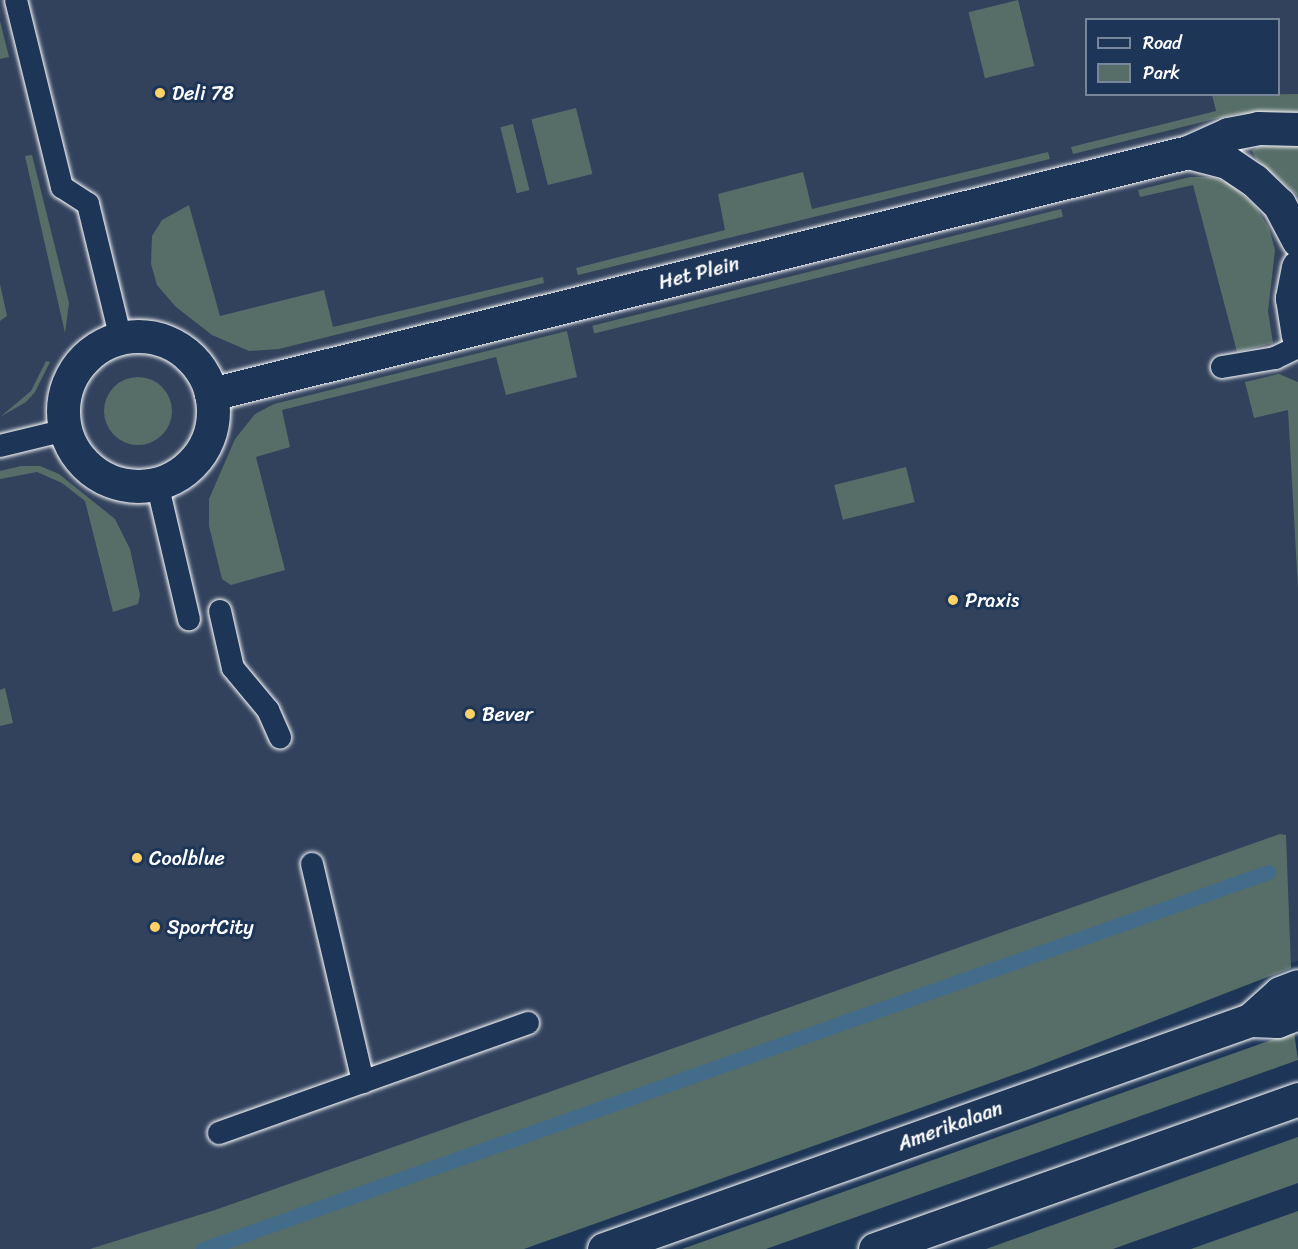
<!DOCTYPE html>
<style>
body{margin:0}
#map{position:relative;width:1298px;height:1249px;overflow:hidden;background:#1d3557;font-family:Sriracha,sans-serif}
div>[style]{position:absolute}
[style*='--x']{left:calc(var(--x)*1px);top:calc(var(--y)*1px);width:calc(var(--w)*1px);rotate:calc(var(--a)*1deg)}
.built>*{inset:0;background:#32425d}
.green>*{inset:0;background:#576d68;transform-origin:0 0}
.round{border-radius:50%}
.stream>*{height:15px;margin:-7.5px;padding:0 7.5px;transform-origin:7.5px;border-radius:7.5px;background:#426c8a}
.roads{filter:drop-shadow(0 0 2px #fff) drop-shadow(0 0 2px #fff)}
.lane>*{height:22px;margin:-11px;padding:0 11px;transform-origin:11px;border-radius:11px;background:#1d3557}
.street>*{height:33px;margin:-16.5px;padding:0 16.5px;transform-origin:16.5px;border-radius:16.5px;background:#1d3557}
.street>.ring{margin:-16.5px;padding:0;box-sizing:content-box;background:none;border:33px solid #1d3557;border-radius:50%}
.secondary>*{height:33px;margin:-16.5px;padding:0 16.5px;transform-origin:16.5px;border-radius:16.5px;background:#1d3557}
.dots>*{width:16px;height:16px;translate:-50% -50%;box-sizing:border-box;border:3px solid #1d3557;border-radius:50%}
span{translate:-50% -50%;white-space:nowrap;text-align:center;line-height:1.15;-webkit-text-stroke:6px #1d3557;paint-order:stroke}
.poi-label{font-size:20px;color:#fff}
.left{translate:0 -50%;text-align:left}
.street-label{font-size:20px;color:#fff}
.legend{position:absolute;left:1085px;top:18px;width:195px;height:78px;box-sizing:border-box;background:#1d3557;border:2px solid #77869a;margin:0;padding:8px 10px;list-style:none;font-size:18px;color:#fff}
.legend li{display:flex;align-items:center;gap:12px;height:30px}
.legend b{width:30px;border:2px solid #77869a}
</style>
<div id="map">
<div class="built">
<div style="clip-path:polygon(evenodd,0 0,1298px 0,1298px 961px,383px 1249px,0 1249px,0 0,1086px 20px,1278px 20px,1278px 94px,1086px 94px,1086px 20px)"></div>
</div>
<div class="green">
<div style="left:1018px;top:0;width:68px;height:51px;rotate:76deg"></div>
<div style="clip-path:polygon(0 21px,9px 57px,0 59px)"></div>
<div style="clip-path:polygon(1298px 94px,1298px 112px,1235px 114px,1073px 154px,1071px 147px,1216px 111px,1212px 95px)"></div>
<div style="left:576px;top:108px;width:68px;height:46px;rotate:76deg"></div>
<div style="left:513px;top:124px;width:68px;height:13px;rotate:76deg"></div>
<div style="clip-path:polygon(1261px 144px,1298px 146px,1298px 196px,1256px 159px,1252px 151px)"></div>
<div style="clip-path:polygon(1048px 152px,1050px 159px,578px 275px,576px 268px,725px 230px,718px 194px,803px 172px,812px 209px)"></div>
<div style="clip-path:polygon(32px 155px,69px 303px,65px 333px,25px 156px)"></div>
<div style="clip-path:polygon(1190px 177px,1211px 177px,1231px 184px,1255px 206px,1269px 228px,1275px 250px,1268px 311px,1273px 343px,1237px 352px,1193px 185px,1140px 197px,1138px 190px)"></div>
<div style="clip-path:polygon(189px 205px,220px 316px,324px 290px,333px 327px,543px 277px,544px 283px,279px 349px,249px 351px,212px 335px,176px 307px,157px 285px,151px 264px,152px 236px,162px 220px)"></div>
<div style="left:1061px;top:209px;width:8px;height:483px;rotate:76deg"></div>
<div style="clip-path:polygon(0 284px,7px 316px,0 321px)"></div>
<div style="clip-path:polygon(567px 331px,577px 377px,506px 395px,496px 357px,282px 410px,290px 447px,256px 457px,285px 570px,231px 585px,222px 579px,209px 526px,209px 499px,235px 439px,255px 414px,274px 404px)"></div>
<div style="clip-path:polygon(46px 361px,50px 362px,35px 392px,26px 402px,0 417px,31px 391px)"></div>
<div style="clip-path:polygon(1279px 374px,1298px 382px,1298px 589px,1288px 410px,1254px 418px,1245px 382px)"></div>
<div class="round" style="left:104px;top:377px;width:68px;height:68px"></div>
<div style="clip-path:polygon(21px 466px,40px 466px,59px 474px,115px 519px,130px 549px,140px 595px,138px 604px,113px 612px,85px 501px,62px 483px,37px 472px,0 479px,0 471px)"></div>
<div style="left:906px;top:467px;width:36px;height:74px;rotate:76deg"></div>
<div style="clip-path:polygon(5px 688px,13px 723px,0 726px,0 690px)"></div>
<div style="clip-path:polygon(1280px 834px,1286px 835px,1291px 968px,1030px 1069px,524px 1249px,90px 1249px,215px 1210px)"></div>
<div style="clip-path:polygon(1294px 1032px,1298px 1060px,766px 1249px,682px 1249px)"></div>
<div style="clip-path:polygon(1298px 1137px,1298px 1183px,1113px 1249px,986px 1249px)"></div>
<div style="clip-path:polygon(1298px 1211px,1298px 1249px,1191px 1249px)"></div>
</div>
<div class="stream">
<div style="--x:203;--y:1249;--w:1130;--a:-19.49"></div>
</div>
<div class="roads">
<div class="lane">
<div style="--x:16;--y:0;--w:193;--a:76.2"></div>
<div style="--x:62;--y:187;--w:31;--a:33"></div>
<div style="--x:88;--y:204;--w:139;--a:76.3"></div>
<div style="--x:1222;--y:367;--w:54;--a:-9.6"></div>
<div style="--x:1275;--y:358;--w:25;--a:-26"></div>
<div style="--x:0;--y:446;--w:68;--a:-13.6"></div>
<div style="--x:157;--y:483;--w:140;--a:76.8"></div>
<div style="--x:220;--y:611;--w:58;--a:77.2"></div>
<div style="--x:233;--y:668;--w:55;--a:50.2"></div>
<div style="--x:268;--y:710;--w:30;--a:66"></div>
<div style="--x:312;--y:864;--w:224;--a:76.8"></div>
<div style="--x:219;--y:1133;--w:328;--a:-19.6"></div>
</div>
<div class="street">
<div style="--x:1188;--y:152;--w:40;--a:14.4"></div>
<div style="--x:1227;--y:162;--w:32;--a:34"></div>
<div style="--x:1254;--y:180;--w:35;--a:44"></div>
<div style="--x:1279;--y:204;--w:41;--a:62.2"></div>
<div style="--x:1298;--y:267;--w:32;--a:101"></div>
<div style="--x:1292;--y:298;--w:37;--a:81"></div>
<div class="ring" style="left:63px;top:336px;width:117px;height:117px"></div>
<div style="--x:211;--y:394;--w:1007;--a:-13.91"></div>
<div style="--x:1188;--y:152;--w:44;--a:-24.2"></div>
<div style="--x:1228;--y:134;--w:31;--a:-11"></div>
<div style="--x:1258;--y:128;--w:40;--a:1.4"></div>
<div style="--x:1250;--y:1020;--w:40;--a:-42"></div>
<div style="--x:1280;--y:993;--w:19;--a:-21"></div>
</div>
<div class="secondary">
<div style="--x:604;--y:1249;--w:685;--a:-19.52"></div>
<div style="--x:1250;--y:1020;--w:27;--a:2"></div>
<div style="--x:1277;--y:1021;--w:22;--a:-21"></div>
<div style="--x:875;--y:1249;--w:449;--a:-19.5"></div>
</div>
</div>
<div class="dots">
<div style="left:160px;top:93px;background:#ffd166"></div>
<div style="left:953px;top:600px;background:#ffd166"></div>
<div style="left:470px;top:714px;background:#ffd166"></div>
<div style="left:137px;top:858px;background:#ffd166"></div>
<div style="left:155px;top:927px;background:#ffd166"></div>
</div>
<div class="poi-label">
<span class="left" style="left:172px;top:93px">Deli 78</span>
<span class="left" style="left:965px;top:600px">Praxis</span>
<span class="left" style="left:482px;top:714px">Bever</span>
<span class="left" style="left:149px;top:858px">Coolblue</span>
<span class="left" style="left:167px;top:927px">SportCity</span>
</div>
<div class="street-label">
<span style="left:699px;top:273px;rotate:-14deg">Het Plein</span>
<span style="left:950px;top:1126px;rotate:-20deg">Amerikalaan</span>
</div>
<ul class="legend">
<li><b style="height:8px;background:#1d3557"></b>Road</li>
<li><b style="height:16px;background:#576d68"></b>Park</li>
</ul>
</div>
